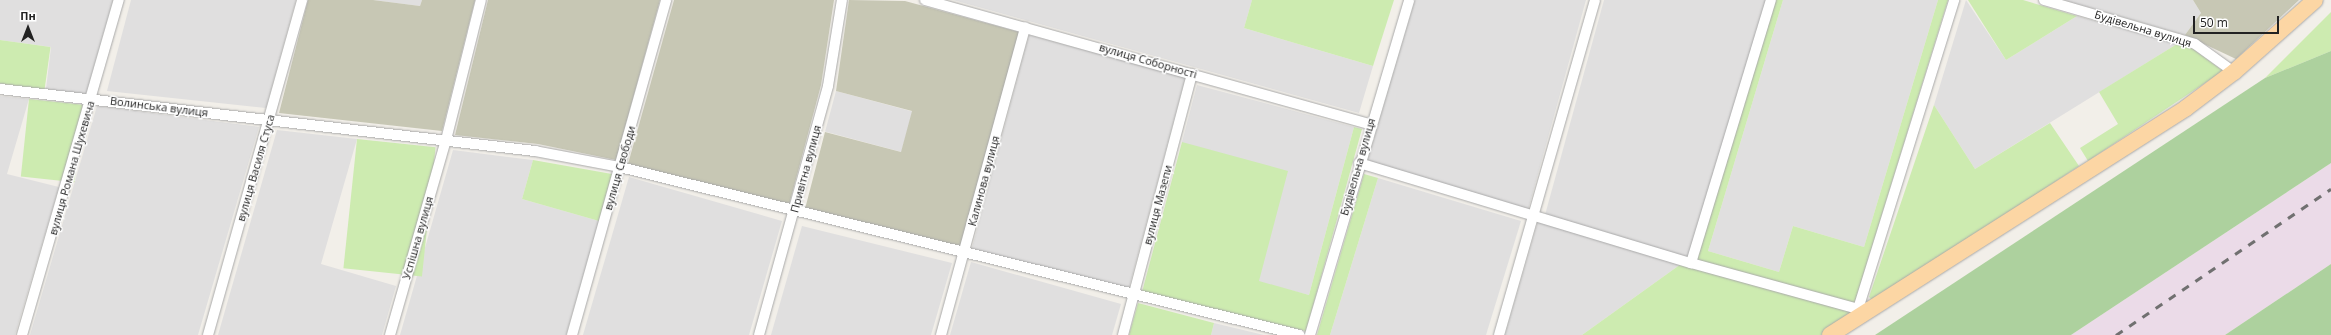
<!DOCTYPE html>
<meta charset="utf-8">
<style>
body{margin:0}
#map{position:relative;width:2331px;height:335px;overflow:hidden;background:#f2efe9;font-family:"Open Sans",sans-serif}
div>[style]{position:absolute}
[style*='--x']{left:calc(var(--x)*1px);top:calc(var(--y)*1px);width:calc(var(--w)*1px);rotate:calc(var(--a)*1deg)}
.residential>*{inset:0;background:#e0dfdf;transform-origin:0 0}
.industrial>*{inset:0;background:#ebdbe8}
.construction>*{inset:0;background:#c7c7b4}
.grass>*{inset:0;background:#cdebb0;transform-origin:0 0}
.forest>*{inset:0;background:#add19e}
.roads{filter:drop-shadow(0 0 1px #a9a9a9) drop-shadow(0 0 1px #a9a9a9)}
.minor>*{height:10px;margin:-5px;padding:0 5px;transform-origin:5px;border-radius:5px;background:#fff}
.primary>*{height:16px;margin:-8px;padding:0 8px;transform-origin:8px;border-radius:8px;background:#fcd6a4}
.rail>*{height:3px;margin-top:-1.5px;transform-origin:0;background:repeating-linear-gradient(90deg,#707070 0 8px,transparent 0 16px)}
span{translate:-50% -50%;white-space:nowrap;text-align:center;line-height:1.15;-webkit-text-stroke:3px #fff;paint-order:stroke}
.street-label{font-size:11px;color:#222}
.north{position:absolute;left:8px;top:8px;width:40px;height:40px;-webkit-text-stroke:3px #fff;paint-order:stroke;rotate:0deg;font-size:11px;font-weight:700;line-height:16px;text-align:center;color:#222}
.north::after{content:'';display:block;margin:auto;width:14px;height:18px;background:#222;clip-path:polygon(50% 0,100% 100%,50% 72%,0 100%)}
.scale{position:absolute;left:2193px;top:16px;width:86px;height:18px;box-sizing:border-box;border:2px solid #222;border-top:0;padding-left:5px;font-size:12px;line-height:14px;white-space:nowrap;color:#222;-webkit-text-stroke:3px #fff;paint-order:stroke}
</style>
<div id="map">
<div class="residential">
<div style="clip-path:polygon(0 0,113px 0,86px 94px,46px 89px,51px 47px,0 40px)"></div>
<div style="clip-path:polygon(131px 0,296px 0,266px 108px,107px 91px)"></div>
<div style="clip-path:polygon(373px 0,422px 0,420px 6px)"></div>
<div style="clip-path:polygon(953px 0,1252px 0,1244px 28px,1373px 66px,1359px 113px)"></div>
<div style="clip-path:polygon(1415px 0,1586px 0,1528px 210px,1367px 162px)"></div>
<div style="clip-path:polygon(1604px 0,1766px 0,1688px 259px,1545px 215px)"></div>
<div style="clip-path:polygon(1783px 0,1938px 0,1864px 247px,1793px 226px,1779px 272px,1708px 251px)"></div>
<div style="clip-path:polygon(1966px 0,2006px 60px,2077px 16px,2177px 44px,1975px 169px,1934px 105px)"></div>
<div style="clip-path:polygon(2064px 0,2193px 0,2201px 13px,2185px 35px)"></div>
<div style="left:1029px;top:35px;width:162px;height:221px;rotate:15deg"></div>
<div style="clip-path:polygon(1197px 85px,1354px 127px,1309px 295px,1258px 282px,1182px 142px)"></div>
<div style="left:836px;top:91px;width:79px;height:42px;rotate:15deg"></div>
<div style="clip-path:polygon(0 96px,29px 99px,7px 174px,59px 187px,15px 335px,0 335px)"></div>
<div style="clip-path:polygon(97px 106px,259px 127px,198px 335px,30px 335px)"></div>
<div style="clip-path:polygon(277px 130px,357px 139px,321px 264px,396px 286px,382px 335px,218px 335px)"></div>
<div style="clip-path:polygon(453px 150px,533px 160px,522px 199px,599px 221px,566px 335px,400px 335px)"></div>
<div style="clip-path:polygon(629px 177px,782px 221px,749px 335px,583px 335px)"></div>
<div style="clip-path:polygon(1378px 178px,1521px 221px,1486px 335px,1330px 335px)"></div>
<div style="clip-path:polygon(1538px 221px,1681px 264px,1582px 335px,1505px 335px)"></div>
<div style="clip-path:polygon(802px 226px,952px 263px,931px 335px,771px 335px)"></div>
<div style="clip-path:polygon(971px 262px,1121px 304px,1112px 335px,950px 335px)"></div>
<div style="clip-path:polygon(1214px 323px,1264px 335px,1211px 335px)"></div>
</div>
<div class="industrial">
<div style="clip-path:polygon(2331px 163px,2331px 264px,2225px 335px,2071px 335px)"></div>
</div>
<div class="construction">
<div style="clip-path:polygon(308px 0,373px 0,420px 6px,422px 0,475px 0,442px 131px,279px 113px)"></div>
<div style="clip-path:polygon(488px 0,660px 0,616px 160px,538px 144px,455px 135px)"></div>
<div style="clip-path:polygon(674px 0,834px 0,821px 85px,789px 205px,628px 164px)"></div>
<div style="clip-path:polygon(849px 0,905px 1px,1019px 32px,960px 248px,805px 209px,825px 132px,901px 152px,912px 111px,836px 91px)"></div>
<div style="clip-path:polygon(2193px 0,2299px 0,2236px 59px,2185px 35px,2201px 13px)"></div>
</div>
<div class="grass">
<div style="clip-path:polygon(1252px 0,1394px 0,1373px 66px,1244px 28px)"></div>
<div style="clip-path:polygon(1775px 0,1783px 0,1708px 251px,1779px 272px,1793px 226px,1864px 247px,1938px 0,1948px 0,1854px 305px,1696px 261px)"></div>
<div style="clip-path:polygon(1968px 0,2023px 0,2077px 16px,2006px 60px)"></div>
<div style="clip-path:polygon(2331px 12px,2331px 51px,2265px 78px)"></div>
<div style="left:0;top:40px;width:51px;height:43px;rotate:8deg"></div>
<div style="clip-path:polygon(2177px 44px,2193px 49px,2223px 71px,2088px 161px,2080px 148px,2118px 124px,2099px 92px)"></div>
<div style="left:29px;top:99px;width:54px;height:78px;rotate:6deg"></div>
<div style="clip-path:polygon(1934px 105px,1975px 169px,2050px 123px,2079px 166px,1874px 302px,1869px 297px)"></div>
<div style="clip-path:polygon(1354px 127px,1362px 129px,1306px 331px,1142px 292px,1182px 142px,1288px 171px,1259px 281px,1309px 295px)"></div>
<div style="left:357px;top:139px;width:79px;height:130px;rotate:6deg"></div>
<div style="clip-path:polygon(533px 160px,612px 174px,599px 221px,522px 199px)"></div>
<div style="clip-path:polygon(1364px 174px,1378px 178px,1330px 335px,1317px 335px)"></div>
<div style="clip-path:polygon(1681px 264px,1856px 313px,1821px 335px,1582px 335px)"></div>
<div style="clip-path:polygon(1138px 303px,1214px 323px,1211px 335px,1129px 335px)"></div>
</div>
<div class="forest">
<div style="clip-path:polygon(2331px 51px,2331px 163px,2071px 335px,1875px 335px,2265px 78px)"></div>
<div style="clip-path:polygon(2331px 264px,2331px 335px,2225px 335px)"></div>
</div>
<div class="roads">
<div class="minor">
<div style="--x:925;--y:0;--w:462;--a:15.6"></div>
<div style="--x:2044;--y:0;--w:157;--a:16.2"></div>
<div style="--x:2195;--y:44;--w:48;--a:35.7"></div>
<div style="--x:0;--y:89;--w:539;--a:6.61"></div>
<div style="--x:535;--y:151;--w:86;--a:10.7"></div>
<div style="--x:620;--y:167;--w:700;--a:13.88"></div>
<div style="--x:1359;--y:163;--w:347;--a:16.8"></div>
<div style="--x:1691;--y:263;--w:173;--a:15.4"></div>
<div style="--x:1858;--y:309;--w:12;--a:-9"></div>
<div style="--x:1691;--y:263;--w:275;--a:-73.1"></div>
<div style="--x:1858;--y:309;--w:324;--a:-72.7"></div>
<div style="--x:22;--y:335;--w:349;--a:-73.9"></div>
<div style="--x:208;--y:335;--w:348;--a:-74.3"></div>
<div style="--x:390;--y:335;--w:203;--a:-74"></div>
<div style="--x:446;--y:140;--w:144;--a:-76"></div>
<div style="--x:572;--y:335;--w:348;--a:-74.3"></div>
<div style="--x:759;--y:335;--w:258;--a:-74.5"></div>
<div style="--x:828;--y:86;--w:87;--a:-80.8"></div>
<div style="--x:941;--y:335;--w:319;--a:-74.7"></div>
<div style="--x:1123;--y:335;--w:270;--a:-75.2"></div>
<div style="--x:1310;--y:335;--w:349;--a:-73.5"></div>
<div style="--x:1499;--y:335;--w:348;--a:-74"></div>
</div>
<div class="primary">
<div style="--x:1830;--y:335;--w:422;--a:-32.5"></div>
<div style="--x:2186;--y:108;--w:60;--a:-36.9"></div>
<div style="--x:2234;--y:72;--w:108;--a:-41.6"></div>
</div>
</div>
<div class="rail">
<div style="--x:2116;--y:335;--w:260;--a:-34.2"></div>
</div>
<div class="street-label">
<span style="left:2143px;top:29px;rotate:17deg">Будівельна вулиця</span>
<span style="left:1148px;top:61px;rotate:16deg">вулиця Соборності</span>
<span style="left:159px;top:107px;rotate:7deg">Волинська вулиця</span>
<span style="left:1358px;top:167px;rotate:-74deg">Будівельна вулиця</span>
<span style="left:72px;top:168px;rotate:-74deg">вулиця Романа Шухевича</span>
<span style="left:256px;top:168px;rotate:-74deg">вулиця Василя Стуса</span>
<span style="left:620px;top:168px;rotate:-74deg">вулиця Свободи</span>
<span style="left:806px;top:169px;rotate:-75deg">Привітна вулиця</span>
<span style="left:984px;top:181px;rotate:-75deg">Калинова вулиця</span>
<span style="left:1158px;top:205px;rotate:-75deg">вулиця Мазепи</span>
<span style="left:418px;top:238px;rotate:-74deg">Успішна вулиця</span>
</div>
<div class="north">Пн</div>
<div class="scale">50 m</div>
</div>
